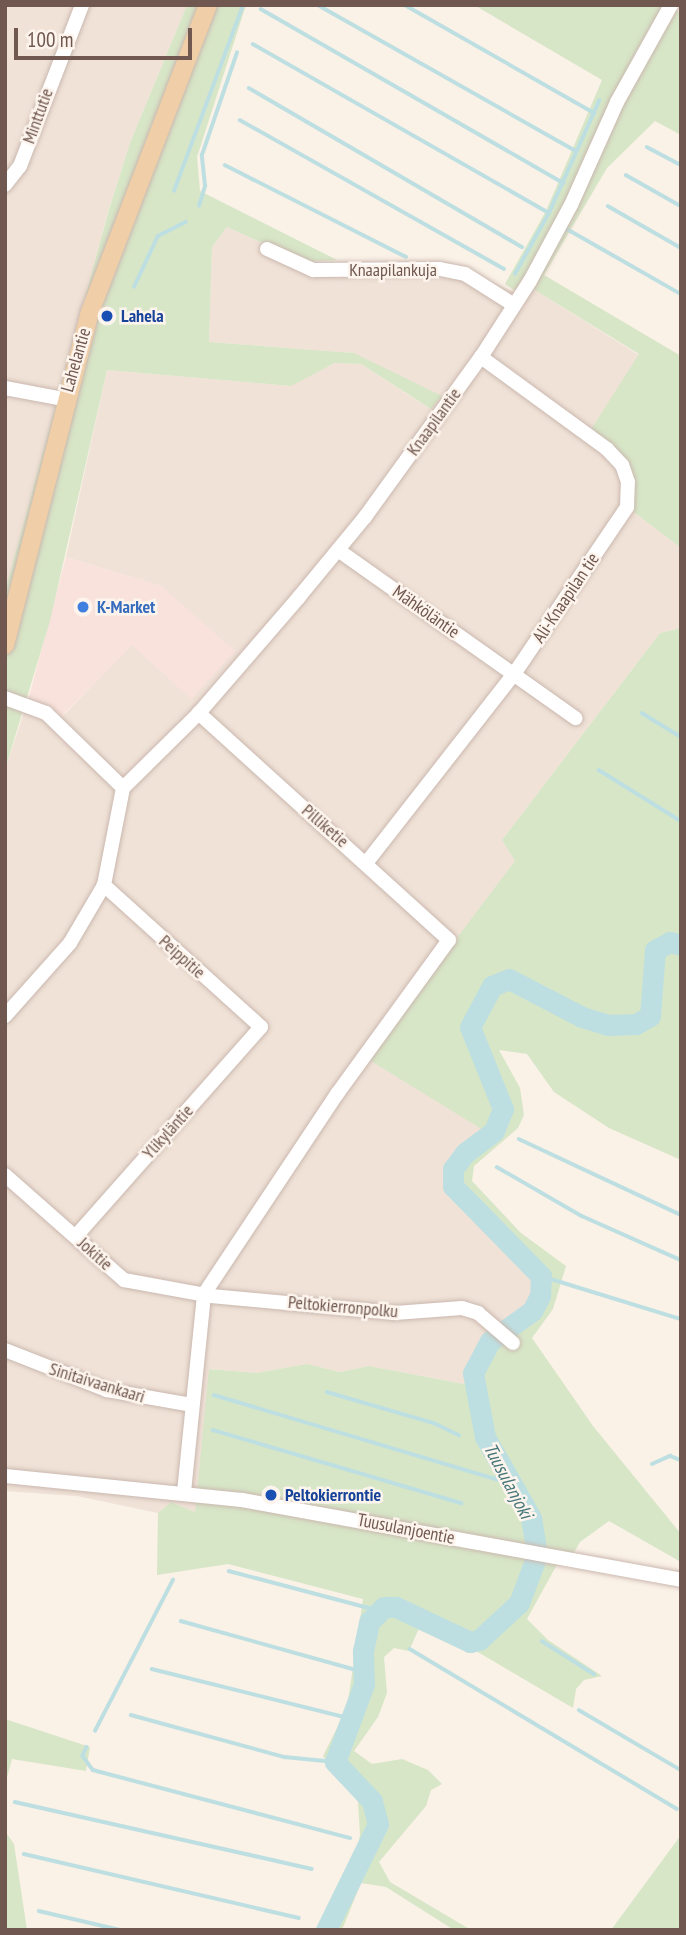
<!DOCTYPE html>
<meta charset="utf-8">
<style>
body{margin:0}
#map{position:relative;width:686px;height:1935px;overflow:hidden;background:#faf1e7;font-family:"PT Sans Narrow",sans-serif}
div>[style]{position:absolute}
[style*='--x']{left:calc(var(--x)*1px);top:calc(var(--y)*1px);width:calc(var(--w)*1px);rotate:calc(var(--a)*1deg)}
.residential>*{inset:0;background:#f0e2d7}
.commercial>*{inset:0;background:#f9e2dc}
.green>*{inset:0;background:#d7e6c7}
.stream>*{height:3.5px;margin:-1.75px;padding:0 1.75px;transform-origin:1.75px;border-radius:1.75px;background:#bedfe1}
.river>*{height:21px;margin:-10.5px;padding:0 10.5px;transform-origin:10.5px;border-radius:10.5px;background:#bedfe1}
.roads{filter:drop-shadow(0 0 2px #cab8af) drop-shadow(0 0 2px #cab8af)}
.minor>*{height:14px;margin:-7px;padding:0 7px;transform-origin:7px;border-radius:7px;background:#fff}
.major>*{height:18px;margin:-9px;padding:0 9px;transform-origin:9px;border-radius:9px;background:#f0cea8}
.dots>*{width:19px;height:19px;translate:-50% -50%;box-sizing:border-box;border:4px solid #fdf5ed;border-radius:50%}
span{translate:-50% -50%;white-space:nowrap;text-align:center;line-height:1.15;-webkit-text-stroke:5px #fdf5ed;paint-order:stroke}
.street-label{font-size:18px;color:#70574f}
.transit-label{font-size:18px;color:#164399;font-weight:700}
.left{translate:0 -50%;text-align:left}
.shop-label{font-size:18px;color:#366cbe;font-weight:700}
.water-label{font-size:19px;color:#47777b;font-style:italic}
.frame{position:absolute;inset:0;border:7px solid #70574f;pointer-events:none}
.scale{position:absolute;left:14px;top:28px;width:178px;height:32px;box-sizing:border-box;border:4px solid #70574f;border-top:0;padding-left:9px;font-size:21px;line-height:24px;white-space:nowrap;color:#70574f;-webkit-text-stroke:5px #fdf5ed;paint-order:stroke}
</style>
<div id="map">
<div class="residential">
<div style="clip-path:polygon(5px 5px,187px 5px,130px 143px,109px 208px,5px 591px)"></div>
<div style="clip-path:polygon(227px 227px,304px 262px,447px 262px,521px 295px,533px 289px,639px 355px,622px 465px,627px 507px,681px 548px,681px 628px,660px 633px,502px 840px,515px 861px,457px 939px,488px 1133px,452px 1166px,451px 1186px,532px 1274px,536px 1302px,480px 1355px,469px 1385px,369px 1366px,340px 1372px,307px 1364px,256px 1373px,210px 1369px,195px 1512px,171px 1502px,158px 1513px,77px 1496px,5px 1491px,5px 770px,29px 697px,62px 717px,132px 644px,161px 586px,66px 557px,107px 370px,290px 386px,335px 363px,361px 364px,430px 409px,354px 353px,209px 342px,212px 247px)"></div>
</div>
<div class="commercial">
<div style="clip-path:polygon(66px 557px,161px 586px,235px 651px,191px 699px,132px 645px,61px 717px,29px 697px)"></div>
</div>
<div class="green">
<div style="clip-path:polygon(187px 5px,246px 5px,197px 157px,200px 191px,337px 260px,304px 262px,227px 227px,212px 247px,209px 342px,354px 353px,442px 396px,431px 409px,361px 364px,335px 363px,291px 386px,107px 370px,50px 621px,5px 770px,5px 591px,109px 209px,130px 143px)"></div>
<div style="clip-path:polygon(474px 5px,670px 5px,681px 14px,681px 135px,655px 121px,607px 168px,544px 275px,681px 356px,681px 548px,627px 507px,628px 482px,588px 434px,639px 354px,533px 289px,521px 295px,505px 284px,546px 211px,602px 80px)"></div>
<div style="clip-path:polygon(681px 628px,681px 1160px,609px 1128px,554px 1092px,527px 1054px,499px 1050px,520px 1088px,524px 1115px,518px 1128px,474px 1166px,472px 1181px,521px 1233px,566px 1266px,553px 1309px,532px 1338px,593px 1426px,681px 1534px,681px 1562px,609px 1521px,580px 1542px,572px 1556px,560px 1559px,527px 1619px,548px 1640px,602px 1676px,584px 1680px,576px 1689px,573px 1708px,471px 1648px,420px 1626px,409px 1651px,394px 1648px,384px 1657px,387px 1693px,378px 1717px,354px 1751px,372px 1764px,402px 1759px,428px 1770px,442px 1784px,431px 1790px,426px 1806px,379px 1862px,390px 1882px,471px 1930px,454px 1930px,386px 1887px,361px 1883px,342px 1930px,318px 1930px,356px 1857px,360px 1835px,358px 1802px,323px 1756px,347px 1708px,363px 1599px,228px 1564px,157px 1575px,158px 1513px,171px 1502px,195px 1512px,209px 1369px,256px 1373px,307px 1364px,340px 1372px,369px 1366px,469px 1385px,480px 1356px,535px 1302px,532px 1274px,451px 1186px,451px 1166px,488px 1133px,366px 1058px,515px 861px,502px 840px,660px 633px)"></div>
<div style="clip-path:polygon(5px 1719px,90px 1747px,86px 1771px,12px 1759px,5px 1785px)"></div>
<div style="clip-path:polygon(5px 1831px,14px 1844px,27px 1930px,5px 1930px)"></div>
<div style="clip-path:polygon(681px 1835px,681px 1930px,611px 1930px)"></div>
</div>
<div class="stream">
<div style="--x:318;--y:5;--w:296;--a:29.5"></div>
<div style="--x:405;--y:5;--w:218;--a:29.7"></div>
<div style="--x:261;--y:9;--w:349;--a:29.9"></div>
<div style="--x:253;--y:44;--w:341;--a:29.7"></div>
<div style="--x:249;--y:88;--w:316;--a:30.2"></div>
<div style="--x:240;--y:120;--w:303;--a:29.4"></div>
<div style="--x:647;--y:147;--w:38;--a:28"></div>
<div style="--x:225;--y:165;--w:203;--a:26.9"></div>
<div style="--x:626;--y:175;--w:63;--a:29.4"></div>
<div style="--x:174;--y:191;--w:198;--a:-69.6"></div>
<div style="--x:199;--y:206;--w:21;--a:-73"></div>
<div style="--x:205;--y:186;--w:31;--a:-96"></div>
<div style="--x:202;--y:155;--w:108;--a:-71.1"></div>
<div style="--x:608;--y:206;--w:84;--a:29.9"></div>
<div style="--x:567;--y:229;--w:131;--a:29.7"></div>
<div style="--x:515;--y:274;--w:70;--a:-60.9"></div>
<div style="--x:549;--y:213;--w:123;--a:-65.9"></div>
<div style="--x:134;--y:287;--w:56;--a:-64.8"></div>
<div style="--x:158;--y:236;--w:31;--a:-27"></div>
<div style="--x:642;--y:713;--w:46;--a:31.6"></div>
<div style="--x:599;--y:770;--w:97;--a:31.9"></div>
<div style="--x:519;--y:1139;--w:179;--a:25.1"></div>
<div style="--x:497;--y:1167;--w:98;--a:30"></div>
<div style="--x:582;--y:1216;--w:108;--a:24"></div>
<div style="--x:541;--y:1276;--w:146;--a:17.1"></div>
<div style="--x:327;--y:1392;--w:111;--a:16.2"></div>
<div style="--x:434;--y:1423;--w:28;--a:26"></div>
<div style="--x:214;--y:1395;--w:312;--a:16.6"></div>
<div style="--x:213;--y:1430;--w:259;--a:16.4"></div>
<div style="--x:652;--y:1464;--w:20;--a:-24"></div>
<div style="--x:670;--y:1456;--w:12;--a:20"></div>
<div style="--x:229;--y:1571;--w:156;--a:14.8"></div>
<div style="--x:181;--y:1621;--w:190;--a:15.6"></div>
<div style="--x:542;--y:1641;--w:62;--a:32.4"></div>
<div style="--x:410;--y:1649;--w:311;--a:30.9"></div>
<div style="--x:152;--y:1669;--w:207;--a:14"></div>
<div style="--x:579;--y:1710;--w:118;--a:30.5"></div>
<div style="--x:131;--y:1715;--w:160;--a:15.3"></div>
<div style="--x:285;--y:1757;--w:50;--a:5.7"></div>
<div style="--x:95;--y:1731;--w:170;--a:-62.7"></div>
<div style="--x:87;--y:1747;--w:10;--a:114"></div>
<div style="--x:83;--y:1756;--w:17;--a:54"></div>
<div style="--x:93;--y:1770;--w:266;--a:14.8"></div>
<div style="--x:15;--y:1802;--w:304;--a:12.7"></div>
<div style="--x:24;--y:1854;--w:282;--a:13.1"></div>
<div style="--x:39;--y:1911;--w:83;--a:13.2"></div>
</div>
<div class="river">
<div style="--x:326;--y:1930;--w:118;--a:-63.9"></div>
<div style="--x:378;--y:1824;--w:24;--a:-105"></div>
<div style="--x:372;--y:1801;--w:54;--a:-133.5"></div>
<div style="--x:335;--y:1762;--w:83;--a:-69.6"></div>
<div style="--x:364;--y:1684;--w:33;--a:-92"></div>
<div style="--x:363;--y:1651;--w:30;--a:-78"></div>
<div style="--x:369;--y:1622;--w:21;--a:-45"></div>
<div style="--x:384;--y:1607;--w:12;--a:0"></div>
<div style="--x:396;--y:1607;--w:82;--a:25.3"></div>
<div style="--x:470;--y:1642;--w:9;--a:-13"></div>
<div style="--x:479;--y:1640;--w:54;--a:-42.8"></div>
<div style="--x:519;--y:1603;--w:51;--a:-69.4"></div>
<div style="--x:537;--y:1555;--w:37;--a:-99"></div>
<div style="--x:531;--y:1518;--w:93;--a:-119.6"></div>
<div style="--x:485;--y:1437;--w:65;--a:-100.6"></div>
<div style="--x:473;--y:1373;--w:36;--a:-62"></div>
<div style="--x:490;--y:1341;--w:52;--a:-35.5"></div>
<div style="--x:532;--y:1311;--w:17;--a:-62"></div>
<div style="--x:540;--y:1296;--w:20;--a:-87"></div>
<div style="--x:541;--y:1276;--w:126;--a:-134.4"></div>
<div style="--x:453;--y:1186;--w:17;--a:-90"></div>
<div style="--x:453;--y:1169;--w:20;--a:-53"></div>
<div style="--x:465;--y:1153;--w:36;--a:-37"></div>
<div style="--x:494;--y:1131;--w:24;--a:-68"></div>
<div style="--x:503;--y:1109;--w:88;--a:-111.9"></div>
<div style="--x:470;--y:1027;--w:47;--a:-61.8"></div>
<div style="--x:492;--y:986;--w:18;--a:-22"></div>
<div style="--x:509;--y:979;--w:82;--a:27.5"></div>
<div style="--x:582;--y:1017;--w:27;--a:17"></div>
<div style="--x:608;--y:1025;--w:28;--a:-2"></div>
<div style="--x:636;--y:1024;--w:16;--a:-30"></div>
<div style="--x:650;--y:1016;--w:66;--a:-85.7"></div>
<div style="--x:655;--y:950;--w:17;--a:-28"></div>
<div style="--x:670;--y:942;--w:11;--a:15"></div>
</div>
<div class="roads">
<div class="minor">
<div style="--x:5;--y:185;--w:24;--a:-52"></div>
<div style="--x:20;--y:166;--w:173;--a:-68.9"></div>
<div style="--x:267;--y:249;--w:51;--a:24.5"></div>
<div style="--x:313;--y:270;--w:127;--a:-0.5"></div>
<div style="--x:440;--y:269;--w:25;--a:11"></div>
<div style="--x:465;--y:274;--w:58;--a:32.3"></div>
<div style="--x:5;--y:388;--w:60;--a:10.6"></div>
<div style="--x:338;--y:550;--w:291;--a:35.3"></div>
<div style="--x:5;--y:698;--w:44;--a:20.1"></div>
<div style="--x:46;--y:713;--w:107;--a:44.2"></div>
<div style="--x:367;--y:862;--w:239;--a:-52"></div>
<div style="--x:514;--y:674;--w:202;--a:-55.9"></div>
<div style="--x:627;--y:507;--w:25;--a:-88"></div>
<div style="--x:628;--y:482;--w:18;--a:-109"></div>
<div style="--x:622;--y:465;--w:22;--a:-133"></div>
<div style="--x:607;--y:449;--w:156;--a:-143.9"></div>
<div style="--x:5;--y:1016;--w:98;--a:-48.3"></div>
<div style="--x:70;--y:943;--w:67;--a:-59.6"></div>
<div style="--x:104;--y:885;--w:99;--a:-78.9"></div>
<div style="--x:123;--y:788;--w:107;--a:-44.6"></div>
<div style="--x:199;--y:713;--w:153;--a:-49.2"></div>
<div style="--x:299;--y:597;--w:104;--a:-50.5"></div>
<div style="--x:365;--y:517;--w:198;--a:-54.1"></div>
<div style="--x:481;--y:357;--w:90;--a:-57.2"></div>
<div style="--x:530;--y:281;--w:86;--a:-61.7"></div>
<div style="--x:571;--y:205;--w:113;--a:-65.9"></div>
<div style="--x:617;--y:102;--w:111;--a:-60.9"></div>
<div style="--x:5;--y:1175;--w:159;--a:41.4"></div>
<div style="--x:124;--y:1280;--w:88;--a:10.4"></div>
<div style="--x:211;--y:1296;--w:185;--a:5.3"></div>
<div style="--x:395;--y:1313;--w:67;--a:-4.3"></div>
<div style="--x:462;--y:1308;--w:17;--a:17"></div>
<div style="--x:478;--y:1313;--w:46;--a:40.6"></div>
<div style="--x:76;--y:1236;--w:279;--a:-48.5"></div>
<div style="--x:261;--y:1027;--w:212;--a:-137.9"></div>
<div style="--x:5;--y:1350;--w:110;--a:21.4"></div>
<div style="--x:107;--y:1390;--w:86;--a:10"></div>
<div style="--x:5;--y:1476;--w:238;--a:5.8"></div>
<div style="--x:242;--y:1500;--w:446;--a:10.3"></div>
<div style="--x:184;--y:1492;--w:199;--a:-84.2"></div>
<div style="--x:204;--y:1294;--w:240;--a:-56.4"></div>
<div style="--x:337;--y:1094;--w:190;--a:-54"></div>
<div style="--x:449;--y:940;--w:338;--a:-137.8"></div>
</div>
<div class="major">
<div style="--x:5;--y:645;--w:344;--a:-75.7"></div>
<div style="--x:90;--y:312;--w:329;--a:-69"></div>
</div>
</div>
<div class="dots">
<div style="left:107px;top:316px;background:#1a4fb4"></div>
<div style="left:83px;top:607px;background:#3f7fe0"></div>
<div style="left:271px;top:1495px;background:#1a4fb4"></div>
</div>
<div class="street-label">
<span style="left:38px;top:116px;rotate:-70deg">Minttutie</span>
<span style="left:393px;top:270px">Knaapilankuja</span>
<span style="left:76px;top:360px;rotate:-74deg">Lahelantie</span>
<span style="left:434px;top:422px;rotate:-54deg">Knaapilantie</span>
<span style="left:566px;top:598px;rotate:-56deg">Ali-Knaapilan tie</span>
<span style="left:426px;top:612px;rotate:35deg">Mähköläntie</span>
<span style="left:325px;top:826px;rotate:41deg">Pilliketie</span>
<span style="left:182px;top:957px;rotate:42deg">Peippitie</span>
<span style="left:168px;top:1132px;rotate:-48deg">Ylikyläntie</span>
<span style="left:95px;top:1254px;rotate:42deg">Jokitie</span>
<span style="left:343px;top:1307px;rotate:5deg">Peltokierronpolku</span>
<span style="left:97px;top:1383px;rotate:17deg">Sinitaivaankaari</span>
<span style="left:406px;top:1529px;rotate:11deg">Tuusulanjoentie</span>
</div>
<div class="transit-label">
<span class="left" style="left:121px;top:316px">Lahela</span>
<span class="left" style="left:285px;top:1495px">Peltokierrontie</span>
</div>
<div class="shop-label">
<span class="left" style="left:97px;top:607px">K-Market</span>
</div>
<div class="water-label">
<span style="left:508px;top:1481px;rotate:62deg">Tuusulanjoki</span>
</div>
<div class="frame"></div>
<div class="scale">100 m</div>
</div>
